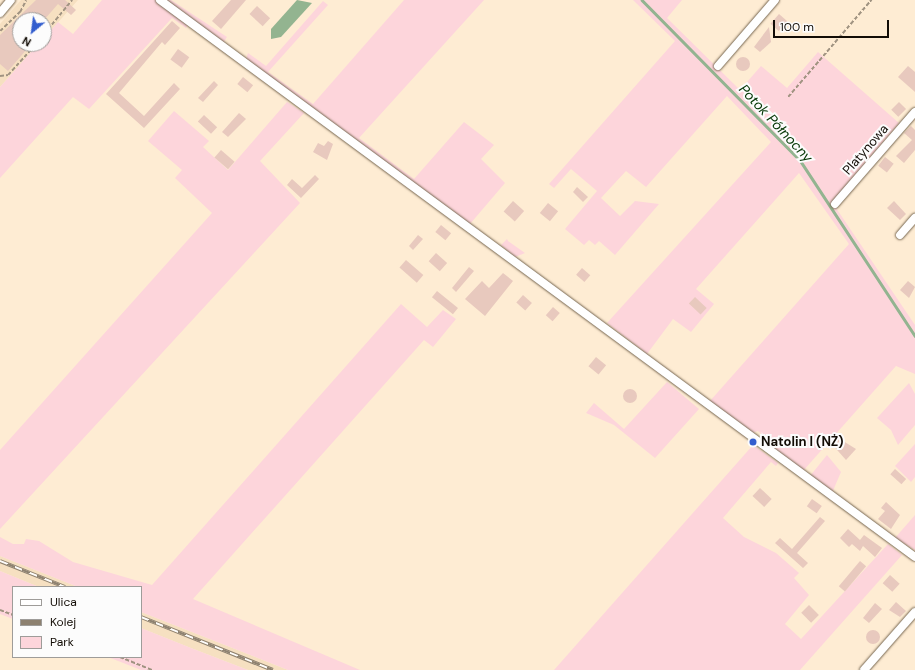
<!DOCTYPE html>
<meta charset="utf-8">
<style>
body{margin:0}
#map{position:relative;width:915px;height:670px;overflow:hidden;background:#feecd3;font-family:"DM Sans",sans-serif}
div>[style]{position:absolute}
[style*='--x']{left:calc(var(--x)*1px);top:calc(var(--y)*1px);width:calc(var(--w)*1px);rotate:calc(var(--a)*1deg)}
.built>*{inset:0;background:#f6e0c1}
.green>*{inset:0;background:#fdd5db}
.water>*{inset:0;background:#93b490}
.stream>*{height:2.5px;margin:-1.25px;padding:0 1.25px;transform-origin:1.25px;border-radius:1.25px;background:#93b490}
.building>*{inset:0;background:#e8c9be;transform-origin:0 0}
.round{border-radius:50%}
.path>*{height:1.5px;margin-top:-0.75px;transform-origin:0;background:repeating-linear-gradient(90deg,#a09381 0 4px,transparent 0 6px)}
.roads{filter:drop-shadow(0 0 1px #766650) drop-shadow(0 0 1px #766650)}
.minor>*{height:8px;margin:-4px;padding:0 4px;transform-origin:4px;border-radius:4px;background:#fff}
.rail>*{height:4px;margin-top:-2px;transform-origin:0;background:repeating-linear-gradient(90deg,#fcfcfc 0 8px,#8d8170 0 16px);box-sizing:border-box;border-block:1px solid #8d8170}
.dots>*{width:11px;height:11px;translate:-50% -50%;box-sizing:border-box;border:2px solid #fcfcfc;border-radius:50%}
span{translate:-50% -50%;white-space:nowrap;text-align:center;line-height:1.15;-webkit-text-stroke:4px #fcfcfc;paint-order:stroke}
.street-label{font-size:13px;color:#120c05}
.poi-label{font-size:13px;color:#120c05;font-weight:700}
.left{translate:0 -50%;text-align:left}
.water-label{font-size:14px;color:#043604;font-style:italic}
.legend{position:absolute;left:12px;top:586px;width:130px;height:72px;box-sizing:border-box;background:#fcfcfc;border:1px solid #9e9c99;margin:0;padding:5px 7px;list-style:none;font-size:12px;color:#120c05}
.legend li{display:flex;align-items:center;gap:8px;height:20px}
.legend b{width:20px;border:1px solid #9e9c99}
.north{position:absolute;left:12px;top:12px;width:40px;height:40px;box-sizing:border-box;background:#fcfcfc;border:1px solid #9e9c99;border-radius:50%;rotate:209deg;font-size:11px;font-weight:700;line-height:16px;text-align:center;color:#120c05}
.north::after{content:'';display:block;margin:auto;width:14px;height:18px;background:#335ece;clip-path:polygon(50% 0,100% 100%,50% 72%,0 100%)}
.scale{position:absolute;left:773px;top:20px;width:116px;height:18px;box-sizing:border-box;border:2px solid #120c05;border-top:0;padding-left:5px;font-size:12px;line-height:14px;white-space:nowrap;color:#120c05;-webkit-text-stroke:3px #fcfcfc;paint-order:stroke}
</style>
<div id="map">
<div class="built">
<div style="clip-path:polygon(21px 0,78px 0,44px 38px,44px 20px,20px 20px,20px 44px,38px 44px,0 87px,0 24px)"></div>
<div style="clip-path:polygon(0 556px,78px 587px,39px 587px,0 571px)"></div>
<div style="clip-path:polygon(141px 612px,288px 670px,248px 670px,191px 648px,141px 628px)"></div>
</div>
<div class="green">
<div style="clip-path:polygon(102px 0,156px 0,188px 24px,186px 28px,172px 18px,89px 109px,73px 97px,0 178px,0 87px,38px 44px,44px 44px,44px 38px,58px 22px,73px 34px)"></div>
<div style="clip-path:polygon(165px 0,171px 0,227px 37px,223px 43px)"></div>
<div style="clip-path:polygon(404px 0,484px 0,359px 138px,414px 179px,464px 122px,494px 145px,481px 159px,505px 183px,470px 224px,246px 59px,248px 53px,266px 66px,323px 1px,328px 5px,268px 72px,313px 104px)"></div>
<div style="clip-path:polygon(633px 0,682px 0,667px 18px,740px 90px,761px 66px,787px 88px,818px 52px,899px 123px,832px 202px,915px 325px,915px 374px,896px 366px,803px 471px,764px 442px,765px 437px,758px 431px,752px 433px,710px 401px,849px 244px,799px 173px,696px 289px,714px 304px,691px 332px,673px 319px,647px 354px,607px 323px,771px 142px,727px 96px,646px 187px,626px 171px,601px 198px,620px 216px,635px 201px,659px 204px,615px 255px,599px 241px,595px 245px,589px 240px,584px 245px,565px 229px,597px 191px,571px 169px,554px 188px,549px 184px,675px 41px)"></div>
<div style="clip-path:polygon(287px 102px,304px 113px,260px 161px,300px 203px,0 529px,0 450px,212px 213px,175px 178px,182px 170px,148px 141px,174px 111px,209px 141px,203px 147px,228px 170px)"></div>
<div style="clip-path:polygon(507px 239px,508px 241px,525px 253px,515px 257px,501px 245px)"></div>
<div style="clip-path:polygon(401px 304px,427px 327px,443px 310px,456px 319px,433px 347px,424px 340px,193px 599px,360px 670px,288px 670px,141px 612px,141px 587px,78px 587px,0 556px,0 537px,13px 544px,24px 544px,26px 539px,39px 541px,73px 562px,152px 585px)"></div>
<div style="clip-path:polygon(667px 382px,699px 409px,655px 458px,614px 425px,586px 413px,594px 403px,624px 429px)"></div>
<div style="clip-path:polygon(909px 383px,915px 394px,915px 425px,898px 445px,891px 430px,877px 418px)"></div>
<div style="clip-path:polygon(915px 444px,915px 477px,911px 482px,895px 466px)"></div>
<div style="clip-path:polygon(753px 445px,778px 463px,776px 466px,771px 462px,723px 518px,744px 537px,776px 553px,799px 573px,794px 578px,809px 595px,785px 624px,801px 639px,888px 544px,902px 555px,800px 670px,554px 670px)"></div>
<div style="clip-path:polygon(827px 455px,841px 472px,832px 493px,810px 476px)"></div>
<div style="clip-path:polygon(915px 515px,915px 550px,895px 538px)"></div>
<div style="clip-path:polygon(0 571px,39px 587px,13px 587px,13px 619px,0 614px)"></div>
<div style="clip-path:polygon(141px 628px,191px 648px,248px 670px,141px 670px,108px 657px,141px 657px)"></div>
</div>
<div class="water">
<div style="clip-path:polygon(297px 0,312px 3px,281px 37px,271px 39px,271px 29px)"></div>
</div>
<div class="stream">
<div style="--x:642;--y:0;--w:225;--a:45.4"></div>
<div style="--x:800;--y:160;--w:210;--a:56.8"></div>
</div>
<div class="building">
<div style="clip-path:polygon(36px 0,65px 0,76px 10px,71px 15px,58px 4px,44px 20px,20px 20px,20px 44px,27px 49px,8px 71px,0 64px,0 35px)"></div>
<div style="clip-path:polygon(231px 0,246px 0,221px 29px,212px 21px)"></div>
<div style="left:257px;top:6px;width:18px;height:11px;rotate:43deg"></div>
<div style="left:779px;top:14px;width:11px;height:13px;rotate:41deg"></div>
<div style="clip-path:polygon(172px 21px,180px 28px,165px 45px,162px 42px,119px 93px,144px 116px,174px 83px,180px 89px,144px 128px,106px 94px)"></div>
<div style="clip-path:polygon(769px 27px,771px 42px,760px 52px,754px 47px)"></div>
<div style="left:178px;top:49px;width:14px;height:13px;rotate:36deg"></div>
<div class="round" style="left:736px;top:57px;width:14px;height:14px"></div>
<div style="clip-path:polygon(908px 66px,915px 72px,915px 92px,898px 77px)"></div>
<div style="left:243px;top:77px;width:13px;height:9px;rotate:39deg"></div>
<div style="clip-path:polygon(214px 81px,218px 85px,203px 102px,198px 98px)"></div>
<div style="left:899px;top:102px;width:10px;height:11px;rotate:45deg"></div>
<div style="clip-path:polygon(239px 113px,246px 119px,228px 137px,222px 132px)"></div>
<div style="left:204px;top:115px;width:18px;height:9px;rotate:43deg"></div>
<div style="clip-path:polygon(911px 126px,915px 130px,915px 150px,904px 163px,896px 156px,912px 140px,904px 133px)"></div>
<div style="clip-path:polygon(328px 141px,333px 144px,327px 160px,313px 152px,318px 143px,324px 146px)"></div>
<div style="left:221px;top:150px;width:18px;height:10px;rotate:41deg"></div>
<div style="left:885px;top:157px;width:11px;height:11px;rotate:38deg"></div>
<div style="clip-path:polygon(315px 175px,319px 179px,301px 198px,287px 185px,292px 179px,302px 188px)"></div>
<div style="clip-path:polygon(577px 187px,588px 197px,583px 202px,573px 192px)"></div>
<div style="left:513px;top:201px;width:15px;height:14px;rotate:42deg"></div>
<div style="clip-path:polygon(894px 201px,906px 214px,900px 220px,887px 208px)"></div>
<div style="left:548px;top:203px;width:13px;height:13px;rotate:39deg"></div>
<div style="left:441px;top:225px;width:13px;height:9px;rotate:39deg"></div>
<div style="clip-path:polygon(418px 235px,423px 239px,413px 250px,409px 246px)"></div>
<div style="left:436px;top:253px;width:15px;height:11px;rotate:42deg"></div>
<div style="left:406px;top:260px;width:23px;height:10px;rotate:41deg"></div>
<div style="clip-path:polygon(469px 267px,474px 271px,456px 292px,452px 288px)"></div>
<div style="left:582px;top:268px;width:11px;height:9px;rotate:41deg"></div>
<div style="clip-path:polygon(503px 273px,513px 281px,485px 316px,465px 299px,482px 281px,489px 288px)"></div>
<div style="clip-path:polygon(908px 281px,915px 287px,909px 298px,900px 290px)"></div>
<div style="left:437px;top:291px;width:27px;height:8px;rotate:39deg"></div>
<div style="left:523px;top:295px;width:12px;height:10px;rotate:42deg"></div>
<div style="left:695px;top:297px;width:16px;height:9px;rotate:43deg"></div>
<div style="left:553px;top:307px;width:9px;height:11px;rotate:41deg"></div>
<div style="left:596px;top:357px;width:13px;height:12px;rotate:39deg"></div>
<div class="round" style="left:623px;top:389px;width:14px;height:14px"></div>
<div style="clip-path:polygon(835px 436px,856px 449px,846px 460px,830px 442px)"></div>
<div style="left:895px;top:469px;width:15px;height:7px;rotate:42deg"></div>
<div style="left:760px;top:488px;width:16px;height:11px;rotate:43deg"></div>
<div style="left:812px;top:499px;width:12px;height:9px;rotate:35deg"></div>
<div style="clip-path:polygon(886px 502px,900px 515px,891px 529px,878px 519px,885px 511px,881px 508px)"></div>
<div style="clip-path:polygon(820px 517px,825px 521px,797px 553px,808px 563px,803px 568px,775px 543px,780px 538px,792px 549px)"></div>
<div style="clip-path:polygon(848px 529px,860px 540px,864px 535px,882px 548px,875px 557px,863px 546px,860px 551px,852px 544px,849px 547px,840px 538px)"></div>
<div style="left:860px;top:561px;width:8px;height:33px;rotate:40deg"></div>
<div style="left:890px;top:575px;width:13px;height:11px;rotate:42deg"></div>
<div style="clip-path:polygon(896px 602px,906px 611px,900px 617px,889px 610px)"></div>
<div style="clip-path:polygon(875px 603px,882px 609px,869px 623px,863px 618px)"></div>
<div style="left:809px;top:605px;width:14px;height:11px;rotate:45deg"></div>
<div class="round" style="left:866px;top:630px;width:14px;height:14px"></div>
</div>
<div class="path">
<div style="--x:0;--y:31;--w:28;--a:-44"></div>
<div style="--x:20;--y:12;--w:13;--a:-63"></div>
<div style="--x:44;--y:34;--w:44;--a:-50.5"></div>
<div style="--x:0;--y:76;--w:8;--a:-7"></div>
<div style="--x:8;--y:75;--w:42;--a:-47.9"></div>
<div style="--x:788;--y:97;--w:128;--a:-49.4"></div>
<div style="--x:0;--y:610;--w:14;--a:21"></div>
<div style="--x:120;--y:657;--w:35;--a:22"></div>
</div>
<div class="roads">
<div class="minor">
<div style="--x:160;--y:0;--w:938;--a:36.42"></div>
<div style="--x:0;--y:13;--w:17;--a:-50"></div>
<div style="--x:718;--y:66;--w:87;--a:-49.2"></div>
<div style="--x:835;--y:204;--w:122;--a:-49"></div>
<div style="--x:900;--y:235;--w:23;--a:-49"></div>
<div style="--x:864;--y:670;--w:77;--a:-48.7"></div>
</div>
</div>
<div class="rail">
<div style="--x:0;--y:561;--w:70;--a:21.8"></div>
<div style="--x:141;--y:617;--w:142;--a:21.9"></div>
</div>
<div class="dots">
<div style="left:753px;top:442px;background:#335ece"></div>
</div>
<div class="street-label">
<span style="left:866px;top:150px;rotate:-49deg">Platynowa</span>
</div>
<div class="poi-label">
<span class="left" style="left:761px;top:442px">Natolin I (NŻ)</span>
</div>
<div class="water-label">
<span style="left:776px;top:123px;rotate:47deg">Potok Północny</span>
</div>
<ul class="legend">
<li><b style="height:5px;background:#fff"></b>Ulica</li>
<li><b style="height:5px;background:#8d8170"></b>Kolej</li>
<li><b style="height:11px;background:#fdd5db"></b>Park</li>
</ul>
<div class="north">N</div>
<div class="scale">100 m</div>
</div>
